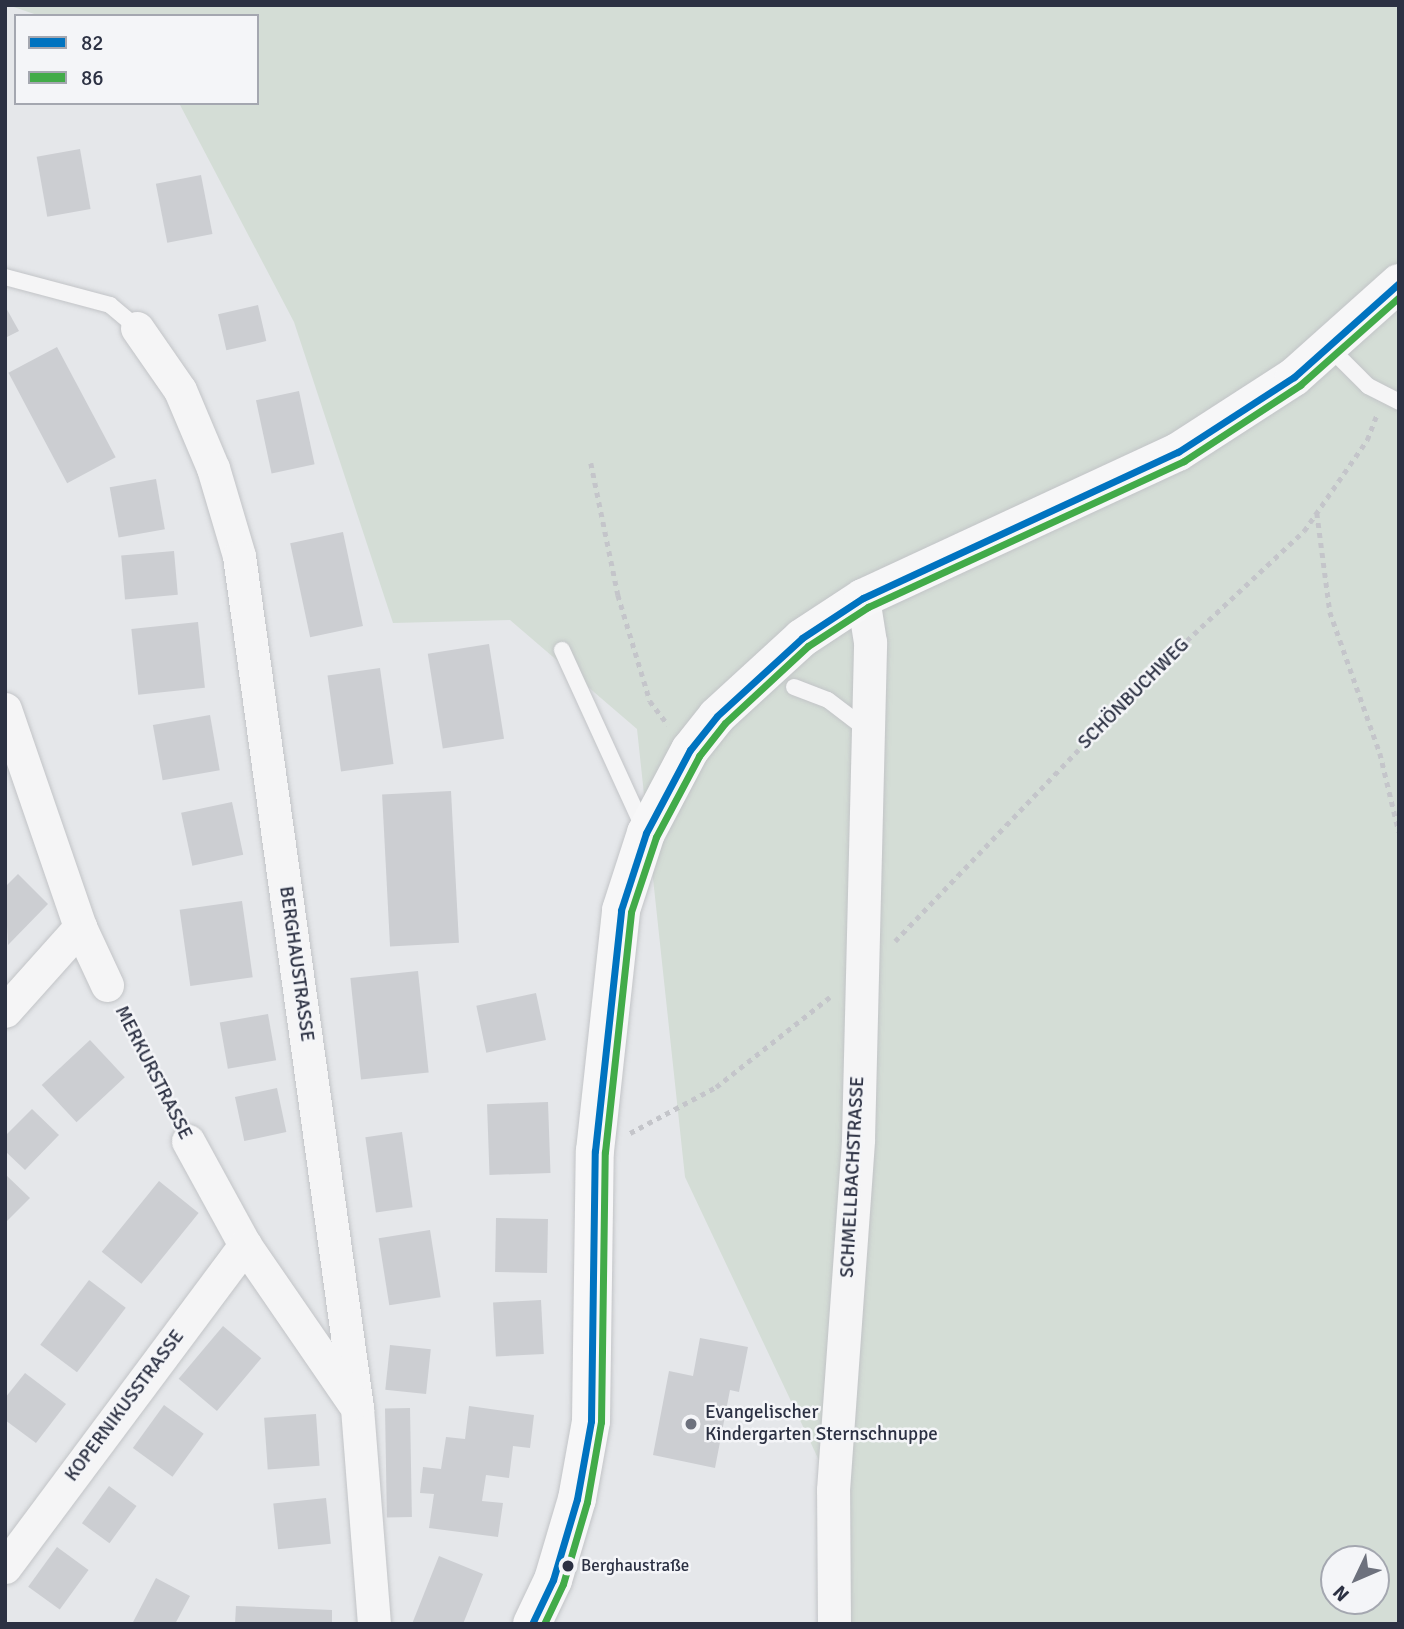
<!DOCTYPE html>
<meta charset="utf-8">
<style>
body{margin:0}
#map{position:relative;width:1404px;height:1629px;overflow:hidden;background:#e5e7ea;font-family:Signika,sans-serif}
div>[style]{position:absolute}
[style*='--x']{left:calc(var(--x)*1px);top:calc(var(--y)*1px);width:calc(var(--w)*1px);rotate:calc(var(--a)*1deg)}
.green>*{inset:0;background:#d4ddd6}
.building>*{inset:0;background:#ccced2;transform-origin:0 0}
.path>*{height:4.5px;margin-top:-2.25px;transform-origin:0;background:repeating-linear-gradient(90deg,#c4c5ca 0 5px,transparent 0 10px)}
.roads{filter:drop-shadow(0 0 2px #c2c4c7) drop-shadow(0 0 2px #c2c4c7)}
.service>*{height:16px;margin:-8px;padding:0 8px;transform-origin:8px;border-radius:8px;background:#f5f5f6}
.minor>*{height:33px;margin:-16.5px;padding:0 16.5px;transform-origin:16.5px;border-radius:16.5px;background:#f5f5f6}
.secondary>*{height:38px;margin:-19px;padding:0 19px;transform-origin:19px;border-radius:19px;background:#f7f7f8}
.bus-1>*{height:7px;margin:-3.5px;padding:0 3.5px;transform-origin:3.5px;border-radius:3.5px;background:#0073c0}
.bus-2>*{height:7px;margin:-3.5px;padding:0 3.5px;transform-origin:3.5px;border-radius:3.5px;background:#42ab49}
.dots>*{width:19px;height:19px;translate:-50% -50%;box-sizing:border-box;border:4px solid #f4f5f8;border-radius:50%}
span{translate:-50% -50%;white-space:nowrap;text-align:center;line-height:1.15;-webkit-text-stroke:5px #f4f5f8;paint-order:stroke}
.bus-label{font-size:17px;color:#2c3143}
.left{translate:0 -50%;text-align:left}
.street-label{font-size:19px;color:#2c3143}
.poi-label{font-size:19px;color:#2c3143}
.frame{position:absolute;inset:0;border:7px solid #2c3143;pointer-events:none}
.legend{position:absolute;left:14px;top:14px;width:245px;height:91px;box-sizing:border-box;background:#f4f5f8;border:2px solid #a4a7b0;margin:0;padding:9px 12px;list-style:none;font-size:21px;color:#2c3143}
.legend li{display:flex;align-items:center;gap:14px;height:35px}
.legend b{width:35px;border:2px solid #a4a7b0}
.north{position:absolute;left:1320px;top:1545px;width:70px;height:70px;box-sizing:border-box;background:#f4f5f8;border:2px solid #a4a7b0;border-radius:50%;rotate:226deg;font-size:19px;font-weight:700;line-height:28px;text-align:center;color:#2c3143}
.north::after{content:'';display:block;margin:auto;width:24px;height:32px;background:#6d717d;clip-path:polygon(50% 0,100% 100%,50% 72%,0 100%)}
</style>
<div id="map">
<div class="green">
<div style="clip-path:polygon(evenodd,8px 5px,1399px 5px,1399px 1624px,834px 1624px,833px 1490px,685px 1177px,637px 729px,510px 620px,393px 623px,294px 322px,179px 103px,257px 103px,257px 16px,40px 16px,8px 5px,1334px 1559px,1376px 1559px,1376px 1601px,1334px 1601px,1334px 1559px)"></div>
</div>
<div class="building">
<div style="left:80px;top:149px;width:61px;height:44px;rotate:80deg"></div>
<div style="left:201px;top:175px;width:60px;height:46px;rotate:79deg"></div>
<div style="left:258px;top:305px;width:37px;height:41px;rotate:77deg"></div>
<div style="clip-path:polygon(5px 306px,19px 331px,5px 338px)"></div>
<div style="left:57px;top:347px;width:125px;height:55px;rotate:62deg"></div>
<div style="left:299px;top:391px;width:75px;height:44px;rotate:78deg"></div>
<div style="left:156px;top:479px;width:51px;height:47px;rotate:80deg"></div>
<div style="left:343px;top:532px;width:96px;height:54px;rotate:78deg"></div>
<div style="left:174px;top:551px;width:44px;height:53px;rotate:85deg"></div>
<div style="left:198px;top:622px;width:66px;height:67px;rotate:84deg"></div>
<div style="left:489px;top:644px;width:96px;height:62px;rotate:81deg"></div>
<div style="left:380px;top:668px;width:97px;height:53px;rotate:82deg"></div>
<div style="left:210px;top:715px;width:56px;height:58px;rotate:80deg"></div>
<div style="left:451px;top:791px;width:152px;height:69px;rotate:87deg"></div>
<div style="left:232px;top:802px;width:54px;height:52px;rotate:78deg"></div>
<div style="clip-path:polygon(18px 874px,48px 904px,8px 945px,5px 887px)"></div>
<div style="left:242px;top:901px;width:77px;height:63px;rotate:82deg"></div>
<div style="left:418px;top:971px;width:102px;height:68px;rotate:84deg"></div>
<div style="left:536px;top:993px;width:48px;height:61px;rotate:78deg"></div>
<div style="left:268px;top:1014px;width:47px;height:49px;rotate:80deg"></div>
<div style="left:90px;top:1040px;width:51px;height:66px;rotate:47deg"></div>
<div style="left:277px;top:1088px;width:45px;height:43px;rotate:78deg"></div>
<div style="left:548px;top:1102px;width:71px;height:61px;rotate:88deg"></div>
<div style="clip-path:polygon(32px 1109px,59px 1135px,25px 1170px,5px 1151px,5px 1136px)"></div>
<div style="left:402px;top:1132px;width:76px;height:37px;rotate:82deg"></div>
<div style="clip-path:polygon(5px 1174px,30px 1198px,5px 1223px)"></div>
<div style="left:159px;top:1181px;width:51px;height:91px;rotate:39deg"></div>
<div style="left:496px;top:1218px;width:52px;height:54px;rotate:1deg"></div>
<div style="left:430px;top:1230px;width:68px;height:52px;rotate:81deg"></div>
<div style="left:89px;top:1280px;width:46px;height:81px;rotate:37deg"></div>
<div style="left:541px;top:1300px;width:54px;height:48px;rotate:87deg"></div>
<div style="left:223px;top:1326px;width:50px;height:69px;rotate:40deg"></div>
<div style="clip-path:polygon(700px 1338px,748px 1347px,739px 1392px,730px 1390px,715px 1468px,653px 1455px,669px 1371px,693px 1376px)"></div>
<div style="left:390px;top:1345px;width:41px;height:45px;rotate:6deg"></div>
<div style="clip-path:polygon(25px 1373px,66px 1404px,36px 1443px,5px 1420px,5px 1398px)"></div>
<div style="left:164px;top:1405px;width:49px;height:53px;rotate:36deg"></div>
<div style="clip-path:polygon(469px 1406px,534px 1415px,530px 1448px,513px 1446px,509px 1478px,486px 1475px,482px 1501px,503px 1503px,498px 1537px,429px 1528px,434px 1494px,420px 1493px,423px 1467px,441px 1469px,446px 1437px,465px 1439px)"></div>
<div style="left:410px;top:1408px;width:109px;height:25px;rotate:89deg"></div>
<div style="left:316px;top:1414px;width:52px;height:52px;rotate:86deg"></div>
<div style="left:109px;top:1486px;width:34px;height:46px;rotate:36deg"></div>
<div style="left:326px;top:1498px;width:46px;height:53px;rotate:84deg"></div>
<div style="left:57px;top:1547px;width:39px;height:49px;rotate:36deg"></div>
<div style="clip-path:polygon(439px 1556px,483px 1574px,463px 1624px,412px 1624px)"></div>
<div style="clip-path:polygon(156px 1578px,190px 1596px,175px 1624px,132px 1624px)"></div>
<div style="clip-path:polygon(236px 1606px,332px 1610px,332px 1624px,235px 1624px)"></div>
</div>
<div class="path">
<div style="--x:591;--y:463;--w:135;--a:78.4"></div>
<div style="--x:618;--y:595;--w:111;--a:73.2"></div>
<div style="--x:650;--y:701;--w:30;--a:53"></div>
<div style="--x:1317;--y:513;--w:100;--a:82.5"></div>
<div style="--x:1330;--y:612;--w:150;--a:70.5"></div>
<div style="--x:1380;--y:753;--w:81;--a:76.5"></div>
<div style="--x:895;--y:941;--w:368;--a:-46.2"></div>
<div style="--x:1150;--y:675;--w:211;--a:-43.1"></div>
<div style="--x:1304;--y:531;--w:111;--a:-55.3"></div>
<div style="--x:1367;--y:440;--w:26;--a:-69"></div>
<div style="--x:121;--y:1010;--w:118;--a:63.2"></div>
<div style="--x:630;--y:1133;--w:98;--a:-28.1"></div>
<div style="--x:716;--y:1087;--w:145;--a:-38.3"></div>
</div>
<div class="roads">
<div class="service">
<div style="--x:5;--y:277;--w:109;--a:14.9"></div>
<div style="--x:110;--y:305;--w:35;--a:40"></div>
<div style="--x:1330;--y:348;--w:54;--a:45"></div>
<div style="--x:1368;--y:386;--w:35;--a:27"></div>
<div style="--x:562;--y:650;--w:199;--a:65.4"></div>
<div style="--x:794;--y:687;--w:36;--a:21"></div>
<div style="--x:828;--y:700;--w:48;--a:37.3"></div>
</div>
<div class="minor">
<div style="--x:137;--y:328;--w:75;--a:55.3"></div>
<div style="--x:180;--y:390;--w:85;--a:67.1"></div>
<div style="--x:213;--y:468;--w:92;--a:73.5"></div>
<div style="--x:239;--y:556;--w:860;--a:82.11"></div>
<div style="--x:357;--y:1408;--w:217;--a:85.5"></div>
<div style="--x:5;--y:709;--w:231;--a:71"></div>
<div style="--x:80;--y:927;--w:64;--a:65"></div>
<div style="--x:5;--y:1011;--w:113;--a:-48.2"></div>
<div style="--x:188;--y:1141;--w:119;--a:61.3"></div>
<div style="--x:245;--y:1245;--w:191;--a:55.5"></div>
<div style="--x:5;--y:1567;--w:402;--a:-53.3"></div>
<div style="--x:834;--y:1624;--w:134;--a:-90.4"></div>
<div style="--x:833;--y:1490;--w:352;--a:-85.9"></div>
<div style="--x:858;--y:1139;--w:497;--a:-88.6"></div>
<div style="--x:870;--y:642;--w:45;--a:-99"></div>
</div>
<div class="secondary">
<div style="--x:532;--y:1624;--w:49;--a:-64.5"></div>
<div style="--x:553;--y:1580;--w:84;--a:-73.5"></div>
<div style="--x:577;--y:1499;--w:79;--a:-79.8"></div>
<div style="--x:591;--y:1421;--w:270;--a:-89.2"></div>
<div style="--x:595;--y:1151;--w:242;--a:-83.8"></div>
<div style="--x:621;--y:910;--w:81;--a:-72"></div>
<div style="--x:646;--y:833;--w:94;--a:-62.1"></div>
<div style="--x:690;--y:750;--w:43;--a:-51.5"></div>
<div style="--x:717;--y:716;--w:115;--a:-42.5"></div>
<div style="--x:802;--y:638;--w:73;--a:-33.3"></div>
<div style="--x:863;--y:598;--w:347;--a:-24.9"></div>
<div style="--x:1178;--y:452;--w:138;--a:-32.9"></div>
<div style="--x:1294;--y:377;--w:141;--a:-41.8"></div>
</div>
</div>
<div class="bus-1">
<div style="--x:532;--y:1624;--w:49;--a:-64.5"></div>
<div style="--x:553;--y:1580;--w:84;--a:-73.5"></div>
<div style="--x:577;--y:1499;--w:79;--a:-79.8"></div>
<div style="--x:591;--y:1421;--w:270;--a:-89.2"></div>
<div style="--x:595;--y:1151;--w:242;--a:-83.8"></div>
<div style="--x:621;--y:910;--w:81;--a:-72"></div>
<div style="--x:646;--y:833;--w:94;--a:-62.1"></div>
<div style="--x:690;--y:750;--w:43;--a:-51.5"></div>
<div style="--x:717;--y:716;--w:115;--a:-42.5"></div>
<div style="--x:802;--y:638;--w:73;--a:-33.3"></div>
<div style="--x:863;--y:598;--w:347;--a:-24.9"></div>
<div style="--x:1178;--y:452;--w:138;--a:-32.9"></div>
<div style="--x:1294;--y:377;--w:141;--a:-41.8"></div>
</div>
<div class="bus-2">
<div style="--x:544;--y:1624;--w:44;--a:-64.6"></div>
<div style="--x:563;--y:1584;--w:85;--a:-73.7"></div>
<div style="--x:587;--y:1502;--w:81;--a:-80.1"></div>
<div style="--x:601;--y:1422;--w:270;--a:-89.2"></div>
<div style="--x:605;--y:1152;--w:241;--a:-83.8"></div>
<div style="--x:631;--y:912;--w:79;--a:-71.6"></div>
<div style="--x:656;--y:837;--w:92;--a:-62"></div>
<div style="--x:699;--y:756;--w:42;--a:-51.8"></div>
<div style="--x:725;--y:723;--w:113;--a:-42.9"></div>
<div style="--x:808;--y:646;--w:72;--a:-33"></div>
<div style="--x:868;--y:607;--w:348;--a:-24.8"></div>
<div style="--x:1184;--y:461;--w:139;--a:-33.2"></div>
<div style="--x:1300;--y:385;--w:132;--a:-41.6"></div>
</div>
<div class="dots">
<div style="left:691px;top:1424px;background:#6d717d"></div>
<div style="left:568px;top:1566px;background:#2c3143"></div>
</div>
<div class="bus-label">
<span class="left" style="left:581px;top:1566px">Berghaustraße</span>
</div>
<div class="street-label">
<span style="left:1134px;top:694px;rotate:-45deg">SCHÖNBUCHWEG</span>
<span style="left:296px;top:964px;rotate:82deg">BERGHAUSTRASSE</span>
<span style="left:153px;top:1073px;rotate:63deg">MERKURSTRASSE</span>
<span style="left:853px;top:1177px;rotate:-87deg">SCHMELLBACHSTRASSE</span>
<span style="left:125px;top:1406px;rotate:-53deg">KOPERNIKUSSTRASSE</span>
</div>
<div class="poi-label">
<span class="left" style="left:705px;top:1424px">Evangelischer<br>Kindergarten Sternschnuppe</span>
</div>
<div class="frame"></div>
<ul class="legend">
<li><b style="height:9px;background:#0073c0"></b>82</li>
<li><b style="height:9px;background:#42ab49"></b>86</li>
</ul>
<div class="north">N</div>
</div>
